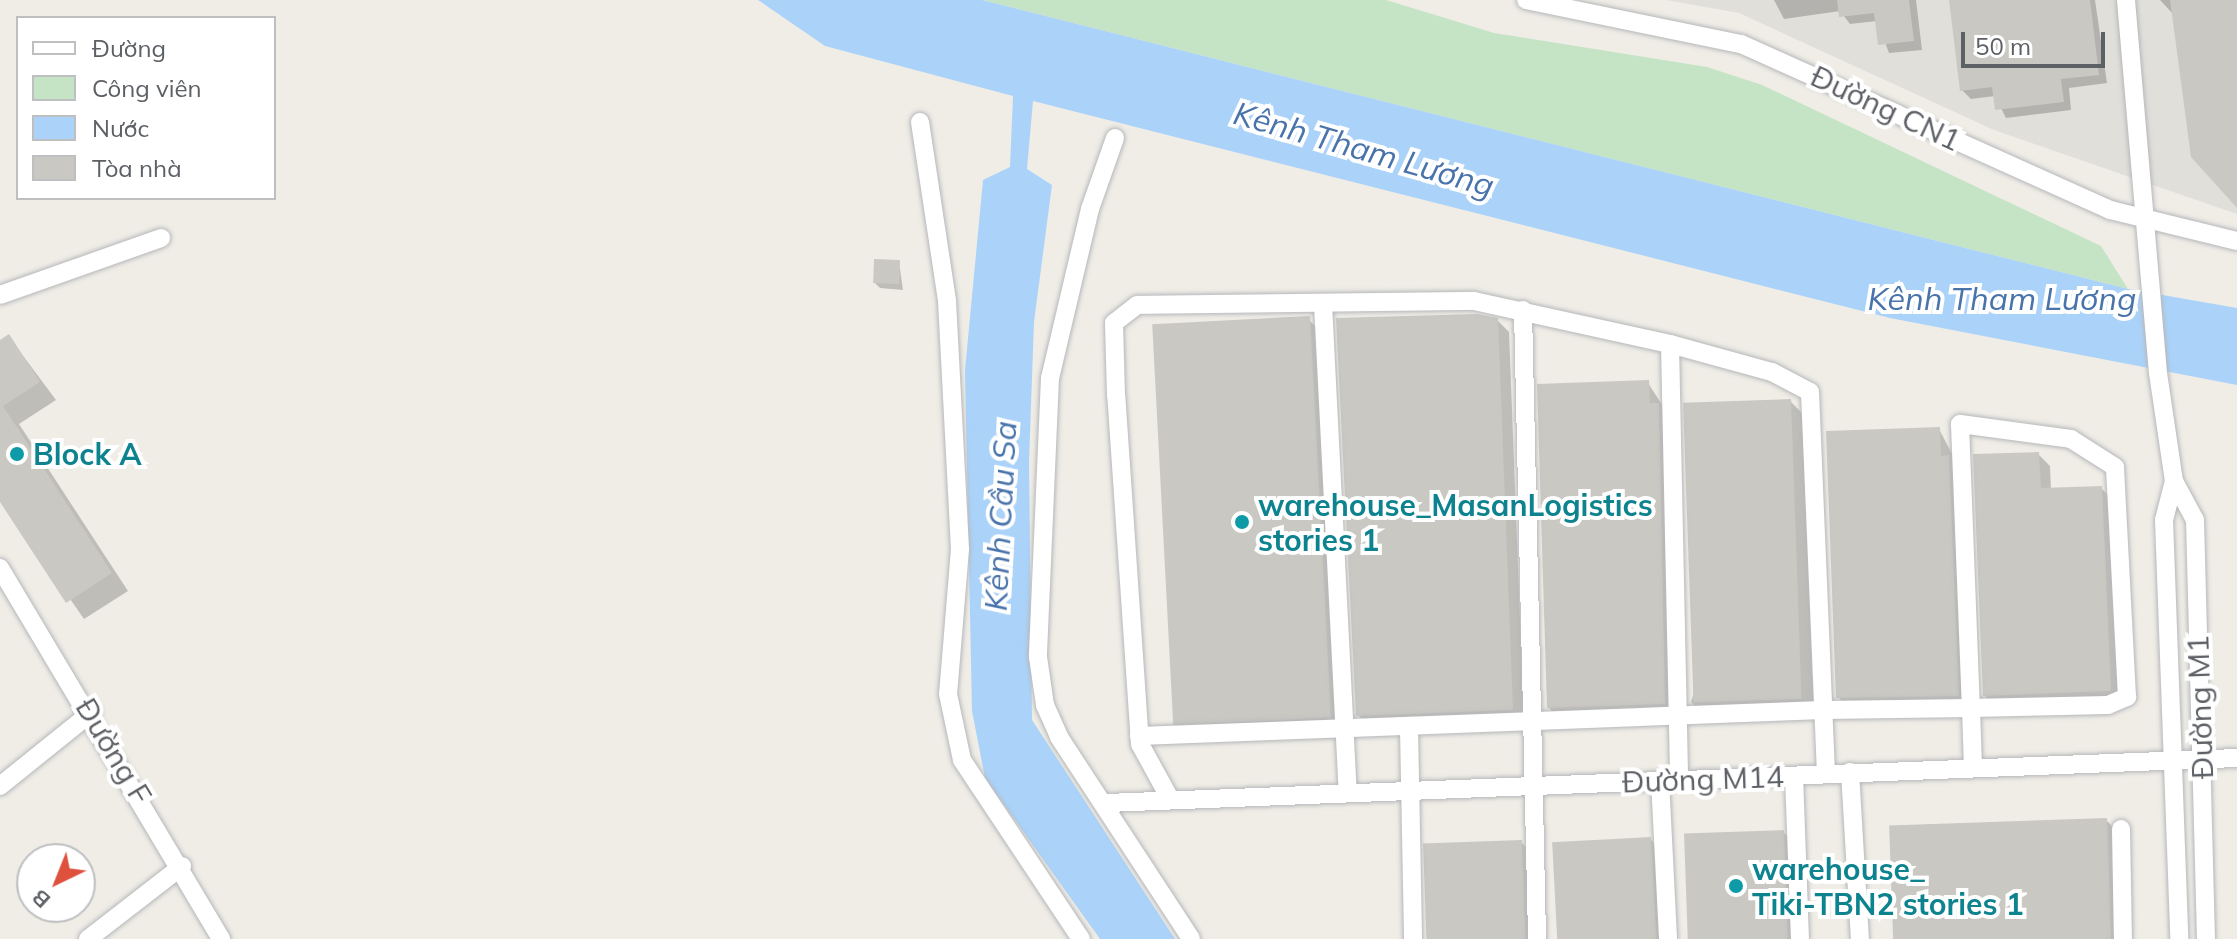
<!DOCTYPE html>
<meta charset="utf-8">
<style>
body{margin:0}
#map{position:relative;width:2237px;height:939px;overflow:hidden;background:#efede6;font-family:Mulish,sans-serif}
div>[style]{position:absolute}
[style*='--x']{left:calc(var(--x)*1px);top:calc(var(--y)*1px);width:calc(var(--w)*1px);rotate:calc(var(--a)*1deg)}
.industrial>*{inset:0;background:#e0dfda}
.green>*{inset:0;background:#c4e4c5}
.water>*{inset:0;background:#abd3f9}
.shadow>*{inset:0;background:#0003}
.building>*{inset:0;background:#cac8c2;transform-origin:0 0}
.roads{filter:drop-shadow(0 0 2px #b6b7bb) drop-shadow(0 0 2px #b6b7bb)}
.minor>*{height:18px;margin:-9px;padding:0 9px;transform-origin:9px;border-radius:9px;background:#fff}
.dots>*{width:22px;height:22px;translate:-50% -50%;box-sizing:border-box;border:4px solid #fff;border-radius:50%}
span{translate:-50% -50%;white-space:nowrap;text-align:center;line-height:1.15;-webkit-text-stroke:8px #fff;paint-order:stroke}
.street-label{font-size:30px;color:#5d6065}
.culture-label{font-size:30px;color:#0d838f;font-weight:700}
.left{translate:0 -50%;text-align:left}
.water-label{font-size:32px;color:#4873ab;font-style:italic}
.legend{position:absolute;left:16px;top:16px;width:260px;height:184px;box-sizing:border-box;background:#fff;border:2px solid #bebfc1;margin:0;padding:10px 14px;list-style:none;font-size:24px;color:#5d6065}
.legend li{display:flex;align-items:center;gap:16px;height:40px}
.legend b{width:40px;border:2px solid #bebfc1}
.north{position:absolute;left:16px;top:843px;width:80px;height:80px;box-sizing:border-box;background:#fff;border:2px solid #bebfc1;border-radius:50%;rotate:223deg;font-size:22px;font-weight:700;line-height:32px;text-align:center;color:#5d6065}
.north::after{content:'';display:block;margin:auto;width:28px;height:36px;background:#de513c;clip-path:polygon(50% 0,100% 100%,50% 72%,0 100%)}
.scale{position:absolute;left:1961px;top:32px;width:144px;height:36px;box-sizing:border-box;border:4px solid #5d6065;border-top:0;padding-left:10px;font-size:24px;line-height:28px;white-space:nowrap;color:#5d6065;-webkit-text-stroke:6px #fff;paint-order:stroke}
</style>
<div id="map">
<div class="industrial">
<div style="clip-path:polygon(1666px 0,2237px 0,2237px 214px,1994px 130px,1739px 13px)"></div>
</div>
<div class="green">
<div style="clip-path:polygon(982px 0,1386px 0,1494px 33px,1707px 67px,1762px 85px,2101px 246px,2128px 289px)"></div>
</div>
<div class="water">
<div style="clip-path:polygon(758px 0,982px 0,2128px 289px,2237px 308px,2237px 385px,1890px 318px,1033px 101px,1027px 169px,1052px 185px,1034px 322px,1029px 462px,1032px 720px,1175px 939px,1100px 939px,985px 778px,972px 711px,965px 370px,983px 180px,1010px 167px,1013px 96px,825px 46px)"></div>
</div>
<div class="shadow">
<div style="clip-path:polygon(1774px 0,1916px 0,1922px 50px,1889px 53px,1877px 21px,1850px 24px,1840px 11px,1784px 19px)"></div>
<div style="clip-path:polygon(1951px 0,2095px 0,2107px 83px,2069px 88px,2071px 110px,2006px 118px,1995px 96px,1971px 99px,1962px 90px)"></div>
<div style="clip-path:polygon(2160px 0,2237px 0,2237px 204px,2174px 15px)"></div>
<div style="clip-path:polygon(899px 262px,903px 290px,880px 288px,875px 283px)"></div>
<div style="clip-path:polygon(1497px 320px,1509px 332px,1524px 721px,1370px 727px,1358px 715px)"></div>
<div style="clip-path:polygon(1310px 321px,1319px 330px,1340px 725px,1186px 731px,1177px 722px)"></div>
<div style="clip-path:polygon(9px 337px,56px 400px,19px 424px,128px 591px,84px 619px,0 498px,0 343px)"></div>
<div style="clip-path:polygon(1648px 383px,1670px 417px,1677px 715px,1561px 720px,1549px 708px)"></div>
<div style="clip-path:polygon(1790px 401px,1802px 413px,1814px 710px,1703px 714px,1691px 702px)"></div>
<div style="clip-path:polygon(1939px 429px,1960px 469px,1970px 707px,1850px 709px,1838px 697px)"></div>
<div style="clip-path:polygon(2038px 454px,2050px 466px,2051px 490px,2101px 488px,2113px 500px,2122px 702px,1996px 707px,1984px 695px)"></div>
<div style="clip-path:polygon(2106px 820px,2118px 832px,2121px 939px,1895px 939px)"></div>
<div style="clip-path:polygon(1783px 832px,1792px 841px,1796px 939px,1690px 939px)"></div>
<div style="clip-path:polygon(1650px 839px,1662px 851px,1666px 939px,1558px 939px)"></div>
<div style="clip-path:polygon(1521px 842px,1533px 854px,1537px 939px,1427px 939px)"></div>
</div>
<div class="building">
<div style="clip-path:polygon(1837px 0,1909px 0,1914px 41px,1878px 45px,1874px 13px,1839px 17px)"></div>
<div style="clip-path:polygon(1949px 0,2090px 0,2099px 75px,2061px 79px,2064px 102px,1995px 110px,1992px 87px,1960px 91px)"></div>
<div style="clip-path:polygon(2170px 0,2237px 0,2237px 208px,2191px 157px)"></div>
<div style="left:874px;top:259px;width:26px;height:24px;rotate:2deg"></div>
<div style="clip-path:polygon(1477px 314px,1498px 318px,1513px 710px,1356px 716px,1336px 318px)"></div>
<div style="left:1310px;top:316px;width:402px;height:158px;rotate:87deg"></div>
<div style="clip-path:polygon(9px 334px,40px 382px,3px 406px,112px 573px,66px 603px,0 502px,0 340px)"></div>
<div style="clip-path:polygon(1649px 380px,1650px 403px,1659px 403px,1665px 704px,1547px 708px,1537px 384px)"></div>
<div style="left:1791px;top:399px;width:300px;height:108px;rotate:88deg"></div>
<div style="clip-path:polygon(1940px 427px,1941px 456px,1949px 455px,1959px 696px,1836px 698px,1826px 431px)"></div>
<div style="clip-path:polygon(2039px 452px,2041px 488px,2102px 486px,2111px 691px,1983px 696px,1973px 454px)"></div>
<div style="left:2107px;top:818px;width:121px;height:218px;rotate:88deg"></div>
<div style="left:1784px;top:830px;width:109px;height:100px;rotate:88deg"></div>
<div style="left:1651px;top:837px;width:102px;height:99px;rotate:87deg"></div>
<div style="left:1522px;top:840px;width:99px;height:99px;rotate:88deg"></div>
</div>
<div class="roads">
<div class="minor">
<div style="--x:1526;--y:0;--w:219;--a:11.6"></div>
<div style="--x:1741;--y:44;--w:405;--a:24.2"></div>
<div style="--x:2110;--y:210;--w:131;--a:13.7"></div>
<div style="--x:2126;--y:0;--w:374;--a:85.1"></div>
<div style="--x:2158;--y:373;--w:109;--a:81.6"></div>
<div style="--x:2174;--y:481;--w:44;--a:61.7"></div>
<div style="--x:2195;--y:520;--w:419;--a:88.5"></div>
<div style="--x:920;--y:122;--w:181;--a:81.4"></div>
<div style="--x:947;--y:301;--w:248;--a:87"></div>
<div style="--x:960;--y:549;--w:145;--a:94.7"></div>
<div style="--x:948;--y:694;--w:67;--a:78"></div>
<div style="--x:962;--y:760;--w:215;--a:56.4"></div>
<div style="--x:1115;--y:138;--w:75;--a:109.4"></div>
<div style="--x:1090;--y:209;--w:174;--a:103.3"></div>
<div style="--x:1050;--y:378;--w:279;--a:92.5"></div>
<div style="--x:1038;--y:657;--w:49;--a:81.7"></div>
<div style="--x:1045;--y:705;--w:35;--a:66"></div>
<div style="--x:1059;--y:737;--w:241;--a:56.8"></div>
<div style="--x:0;--y:295;--w:171;--a:-19.5"></div>
<div style="--x:1323;--y:304;--w:488;--a:87.1"></div>
<div style="--x:1523;--y:310;--w:629;--a:88.72"></div>
<div style="--x:1670;--y:344;--w:435;--a:88.8"></div>
<div style="--x:2174;--y:481;--w:40;--a:104.4"></div>
<div style="--x:2164;--y:520;--w:419;--a:87.9"></div>
<div style="--x:0;--y:568;--w:432;--a:59.2"></div>
<div style="--x:1409;--y:728;--w:211;--a:88.9"></div>
<div style="--x:1139;--y:736;--w:684;--a:-2.18"></div>
<div style="--x:1823;--y:710;--w:148;--a:-0.8"></div>
<div style="--x:1971;--y:708;--w:137;--a:-1.3"></div>
<div style="--x:2108;--y:705;--w:21;--a:-23"></div>
<div style="--x:2127;--y:697;--w:230;--a:-93"></div>
<div style="--x:2115;--y:467;--w:52;--a:-147.5"></div>
<div style="--x:2071;--y:439;--w:112;--a:-172.3"></div>
<div style="--x:1960;--y:424;--w:284;--a:87.8"></div>
<div style="--x:1971;--y:708;--w:60;--a:88.1"></div>
<div style="--x:1850;--y:772;--w:167;--a:86.6"></div>
<div style="--x:1794;--y:776;--w:163;--a:87.9"></div>
<div style="--x:1660;--y:780;--w:159;--a:87.1"></div>
<div style="--x:0;--y:786;--w:118;--a:-38.8"></div>
<div style="--x:1169;--y:797;--w:60;--a:-118.7"></div>
<div style="--x:1140;--y:744;--w:350;--a:-93.9"></div>
<div style="--x:1116;--y:395;--w:72;--a:-91.6"></div>
<div style="--x:1114;--y:323;--w:29;--a:-38"></div>
<div style="--x:1137;--y:305;--w:337;--a:-0.7"></div>
<div style="--x:1474;--y:301;--w:201;--a:12.4"></div>
<div style="--x:1670;--y:344;--w:106;--a:15.4"></div>
<div style="--x:1772;--y:372;--w:43;--a:27.8"></div>
<div style="--x:1810;--y:392;--w:381;--a:87.6"></div>
<div style="--x:1107;--y:803;--w:1131;--a:-2.28"></div>
<div style="--x:2121;--y:829;--w:110;--a:89"></div>
<div style="--x:88;--y:939;--w:119;--a:-37.8"></div>
</div>
</div>
<div class="dots">
<div style="left:17px;top:454px;background:#0f9aa8"></div>
<div style="left:1242px;top:522px;background:#0f9aa8"></div>
<div style="left:1736px;top:886px;background:#0f9aa8"></div>
</div>
<div class="street-label">
<span style="left:1886px;top:108px;rotate:25deg">Đường CN1</span>
<span style="left:2200px;top:707px;rotate:-92deg">Đường M1</span>
<span style="left:114px;top:751px;rotate:59deg">Đường F</span>
<span style="left:1703px;top:779px;rotate:-2deg">Đường M14</span>
</div>
<div class="culture-label">
<span class="left" style="left:33px;top:454px">Block A</span>
<span class="left" style="left:1258px;top:522px">warehouse_MasanLogistics<br>stories 1</span>
<span class="left" style="left:1752px;top:886px">warehouse_<br>Tiki-TBN2 stories 1</span>
</div>
<div class="water-label">
<span style="left:1364px;top:149px;rotate:16deg">Kênh Tham Lương</span>
<span style="left:2002px;top:298px">Kênh Tham Lương</span>
<span style="left:1000px;top:516px;rotate:-87deg">Kênh Cầu Sa</span>
</div>
<ul class="legend">
<li><b style="height:10px;background:#fff"></b>Đường</li>
<li><b style="height:22px;background:#c4e4c5"></b>Công viên</li>
<li><b style="height:22px;background:#abd3f9"></b>Nước</li>
<li><b style="height:22px;background:#cac8c2"></b>Tòa nhà</li>
</ul>
<div class="north">B</div>
<div class="scale">50 m</div>
</div>
